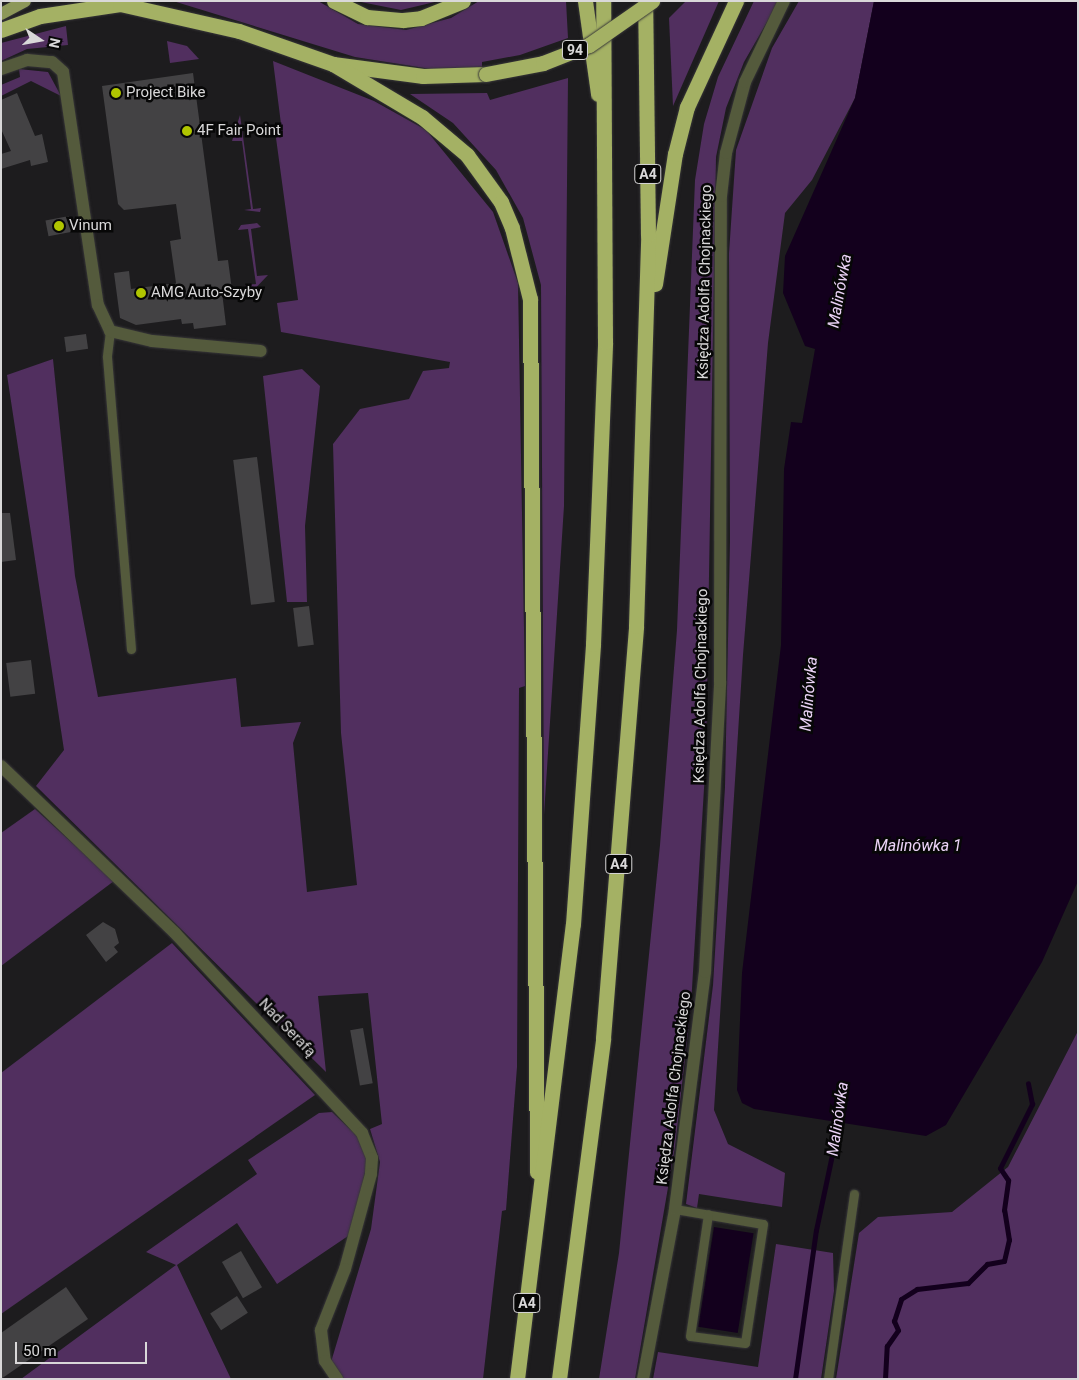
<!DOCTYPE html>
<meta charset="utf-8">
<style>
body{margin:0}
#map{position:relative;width:1079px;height:1380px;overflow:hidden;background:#1d1c1e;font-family:Roboto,sans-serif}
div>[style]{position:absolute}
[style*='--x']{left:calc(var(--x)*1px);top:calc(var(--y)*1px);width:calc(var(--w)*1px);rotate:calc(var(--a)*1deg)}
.green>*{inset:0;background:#512f5f}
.water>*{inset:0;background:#13001d;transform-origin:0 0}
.stream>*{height:5px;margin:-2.5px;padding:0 2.5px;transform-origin:2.5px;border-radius:2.5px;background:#13001d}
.building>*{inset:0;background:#434244;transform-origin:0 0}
.roads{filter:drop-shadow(0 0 1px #373638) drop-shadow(0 0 1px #373638)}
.lane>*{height:9px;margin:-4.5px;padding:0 4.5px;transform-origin:4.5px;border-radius:4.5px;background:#545a3c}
.street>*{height:12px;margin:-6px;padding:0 6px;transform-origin:6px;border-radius:6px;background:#545a3c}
.primary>*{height:12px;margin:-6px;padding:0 6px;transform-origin:6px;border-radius:6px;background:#8d9859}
.highway>*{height:15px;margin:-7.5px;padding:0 7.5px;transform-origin:7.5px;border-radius:7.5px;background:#a4b164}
.bridges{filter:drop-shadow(0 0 1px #373638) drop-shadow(0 0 1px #373638)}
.highway-bridge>*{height:15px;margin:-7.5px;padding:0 7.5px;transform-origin:7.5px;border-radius:7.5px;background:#a4b164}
.dots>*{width:14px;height:14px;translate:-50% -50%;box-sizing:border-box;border:2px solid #070707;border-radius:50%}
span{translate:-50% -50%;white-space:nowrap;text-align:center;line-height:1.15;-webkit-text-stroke:5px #070707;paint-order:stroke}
.shield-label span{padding:1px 4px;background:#070707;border:1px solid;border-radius:4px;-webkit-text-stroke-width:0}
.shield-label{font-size:14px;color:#d9d8d9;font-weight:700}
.poi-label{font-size:15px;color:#d9d8d9}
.left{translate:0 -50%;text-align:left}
.street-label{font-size:15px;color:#d9d8d9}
.water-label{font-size:16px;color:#ebd3f6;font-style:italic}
.frame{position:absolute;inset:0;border:2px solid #d9d8d9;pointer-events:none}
.north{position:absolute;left:15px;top:15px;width:50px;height:50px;-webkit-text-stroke:4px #070707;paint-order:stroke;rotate:102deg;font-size:14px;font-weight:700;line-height:20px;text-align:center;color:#d9d8d9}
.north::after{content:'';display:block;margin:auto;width:18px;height:22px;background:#d9d8d9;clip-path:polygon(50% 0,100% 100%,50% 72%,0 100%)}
.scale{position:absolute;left:15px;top:1342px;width:132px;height:22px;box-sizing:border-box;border:2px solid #d9d8d9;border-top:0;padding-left:6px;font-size:15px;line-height:18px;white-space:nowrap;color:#d9d8d9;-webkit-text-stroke:4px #070707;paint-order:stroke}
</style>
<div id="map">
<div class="green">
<div style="clip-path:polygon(173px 1px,318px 1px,358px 24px,406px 30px,451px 18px,479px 1px,566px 1px,568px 38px,520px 55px,482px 62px,482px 67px,431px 69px,355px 57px)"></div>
<div style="clip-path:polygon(356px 1px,439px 1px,401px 10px)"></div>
<div style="clip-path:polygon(686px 1px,719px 1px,673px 106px,669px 18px)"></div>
<div style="clip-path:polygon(754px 1px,779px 1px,744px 62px,726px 108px,716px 157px,706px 755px,691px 1005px,675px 1147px,635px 1379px,599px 1379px,619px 1253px,660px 845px,677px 630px,695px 180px,704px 124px,718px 77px)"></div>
<div style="clip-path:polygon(799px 1px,874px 1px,855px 98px,812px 180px,785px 213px,768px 343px,743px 655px,714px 1110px,728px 1144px,785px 1173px,782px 1207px,699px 1194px,697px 1208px,686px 1204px,713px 985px,725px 787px,730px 541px,729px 253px,736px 150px,772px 48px)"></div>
<div style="clip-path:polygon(66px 26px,68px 45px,27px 49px,1px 61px,1px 43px)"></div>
<div style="clip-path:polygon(167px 41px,187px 46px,199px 59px,170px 63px)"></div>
<div style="clip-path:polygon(273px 61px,374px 101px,426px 130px,493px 212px,518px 283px,525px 686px,519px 688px,517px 1067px,506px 1210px,502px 1211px,483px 1379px,344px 1379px,331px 1362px,371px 1229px,380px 1162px,370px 1129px,382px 1124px,368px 993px,318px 996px,326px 1072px,36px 786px,64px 750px,7px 375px,53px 359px,75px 576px,98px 697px,236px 678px,241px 727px,301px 722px,293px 743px,307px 892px,357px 885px,341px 733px,333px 444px,360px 409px,409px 399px,423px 371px,449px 368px,450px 362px,281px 332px,277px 303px,298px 300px,276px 138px,281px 124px)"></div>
<div style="clip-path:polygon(19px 69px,48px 72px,61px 96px,31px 81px,1px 96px,1px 85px,20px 77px)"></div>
<div style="clip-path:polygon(568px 78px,564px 506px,544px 815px,541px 285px,523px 218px,496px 170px,453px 123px,410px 94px,487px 93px,490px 100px)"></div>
<div style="clip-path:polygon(240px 115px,253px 209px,261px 208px,260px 212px,244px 210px,251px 209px,242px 141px,232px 141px)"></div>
<div style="clip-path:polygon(257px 223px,261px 227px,251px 229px,257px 276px,268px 275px,247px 297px,245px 285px,256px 284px,248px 229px,238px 230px,241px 225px)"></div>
<div style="clip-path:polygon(302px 369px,320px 386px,305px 526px,307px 602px,287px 602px,263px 376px)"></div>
<div style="clip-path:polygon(35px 809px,114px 881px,1px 966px,1px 833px)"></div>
<div style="clip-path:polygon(172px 943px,315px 1095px,1px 1314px,1px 1073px)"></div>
<div style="clip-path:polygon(1078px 1031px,1078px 1379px,836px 1379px,859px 1233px,878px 1217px,952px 1212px,1008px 1167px)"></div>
<div style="clip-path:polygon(332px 1112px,357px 1136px,368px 1159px,351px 1234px,277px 1284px,237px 1223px,177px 1265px,231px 1379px,21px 1379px,176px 1265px,146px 1252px,257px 1174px,248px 1160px,319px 1113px)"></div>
<div style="clip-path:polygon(776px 1244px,833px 1253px,834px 1291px,821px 1379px,653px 1379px,658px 1352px,758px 1367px)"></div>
</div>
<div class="water">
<div style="clip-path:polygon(874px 1px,1078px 1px,1078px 881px,1042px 962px,946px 1125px,926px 1136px,754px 1109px,742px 1103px,737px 1090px,742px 973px,781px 645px,784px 469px,791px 422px,802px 423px,815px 349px,805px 346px,783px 293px,785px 256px,855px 98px)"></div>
<div style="left:714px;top:1227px;width:40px;height:101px;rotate:9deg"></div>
</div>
<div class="stream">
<div style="--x:795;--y:1379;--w:150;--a:-82"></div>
<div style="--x:816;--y:1230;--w:116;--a:-78"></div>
<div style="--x:885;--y:1379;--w:33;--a:-87"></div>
<div style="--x:887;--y:1346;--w:19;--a:-55"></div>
<div style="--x:898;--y:1330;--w:10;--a:-114"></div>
<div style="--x:894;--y:1321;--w:23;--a:-72"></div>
<div style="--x:901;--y:1299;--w:19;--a:-32"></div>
<div style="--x:917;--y:1289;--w:51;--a:-6.7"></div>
<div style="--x:968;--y:1283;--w:27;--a:-45"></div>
<div style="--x:987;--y:1264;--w:17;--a:-10"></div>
<div style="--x:1004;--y:1261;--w:22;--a:-77"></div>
<div style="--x:1009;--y:1240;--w:30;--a:-99"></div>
<div style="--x:1004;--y:1210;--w:30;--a:-82"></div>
<div style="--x:1008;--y:1180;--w:14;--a:-124"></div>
<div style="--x:1000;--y:1168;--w:72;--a:-63.4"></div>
<div style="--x:1032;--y:1104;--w:21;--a:-101"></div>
</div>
<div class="building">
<div style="clip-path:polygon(193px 73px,218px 261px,228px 260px,232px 290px,222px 292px,226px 325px,194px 329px,193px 323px,182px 324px,181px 319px,136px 325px,120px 318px,114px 273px,129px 271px,131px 289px,176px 283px,170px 241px,181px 239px,176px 204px,124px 210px,118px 204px,102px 86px)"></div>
<div style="clip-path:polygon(17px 93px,35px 136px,42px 134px,48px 162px,31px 166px,30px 160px,1px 169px,1px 154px,11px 151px,1px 129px,1px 100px)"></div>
<div style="left:69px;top:216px;width:16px;height:24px;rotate:79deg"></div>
<div style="left:86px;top:334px;width:15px;height:22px;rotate:82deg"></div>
<div style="left:257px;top:457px;width:146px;height:24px;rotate:83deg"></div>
<div style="clip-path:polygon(1px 513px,10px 513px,16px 560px,1px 562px)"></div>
<div style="left:309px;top:606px;width:39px;height:16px;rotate:83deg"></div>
<div style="left:31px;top:660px;width:34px;height:25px;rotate:83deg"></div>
<div style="clip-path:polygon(103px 922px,115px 929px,119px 943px,114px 947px,118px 952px,106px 962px,86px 935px)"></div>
<div style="left:363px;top:1028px;width:56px;height:13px;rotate:80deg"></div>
<div style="left:241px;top:1251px;width:42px;height:22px;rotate:60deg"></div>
<div style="clip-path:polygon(66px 1287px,88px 1319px,1px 1379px,1px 1333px)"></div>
<div style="left:237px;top:1296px;width:20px;height:32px;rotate:57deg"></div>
</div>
<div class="roads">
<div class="lane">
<div style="--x:110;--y:331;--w:26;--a:97"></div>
<div style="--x:107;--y:357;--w:293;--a:85.3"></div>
<div style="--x:675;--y:1209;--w:89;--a:9.7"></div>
<div style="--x:763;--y:1224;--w:120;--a:98.6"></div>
<div style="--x:745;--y:1343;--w:55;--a:-172.7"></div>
<div style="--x:690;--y:1336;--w:123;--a:-81.6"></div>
<div style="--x:828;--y:1379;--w:187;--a:-82"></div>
</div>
<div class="street">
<div style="--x:1;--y:69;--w:28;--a:-19"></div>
<div style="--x:27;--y:60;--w:25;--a:5"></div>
<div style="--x:52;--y:62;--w:15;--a:42"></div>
<div style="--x:63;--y:72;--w:236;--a:81.5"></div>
<div style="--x:98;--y:305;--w:29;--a:65"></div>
<div style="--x:110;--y:331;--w:43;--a:13.4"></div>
<div style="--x:152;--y:341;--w:109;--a:5.2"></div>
<div style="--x:1;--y:766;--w:241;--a:43.8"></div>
<div style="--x:175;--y:933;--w:274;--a:46.9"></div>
<div style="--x:362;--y:1133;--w:27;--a:68"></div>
<div style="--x:372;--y:1158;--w:16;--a:94"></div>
<div style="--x:371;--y:1174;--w:98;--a:105.3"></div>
<div style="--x:345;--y:1269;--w:66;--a:111.5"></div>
<div style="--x:321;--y:1330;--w:31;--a:83"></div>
<div style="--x:325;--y:1361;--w:22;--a:56"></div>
<div style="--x:643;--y:1379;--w:173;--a:-79.3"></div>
<div style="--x:675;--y:1209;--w:239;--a:-82.8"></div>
<div style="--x:705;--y:972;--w:290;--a:-87"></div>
<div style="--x:720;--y:682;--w:486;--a:-89.9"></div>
<div style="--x:721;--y:196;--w:43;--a:-83.4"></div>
<div style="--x:726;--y:153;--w:73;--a:-75"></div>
<div style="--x:745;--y:82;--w:90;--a:-64.3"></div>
</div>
<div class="primary">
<div style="--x:1;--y:14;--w:27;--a:-28"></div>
</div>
<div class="highway">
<div style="--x:334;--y:1;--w:37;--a:26"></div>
<div style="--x:367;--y:17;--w:36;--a:5"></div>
<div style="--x:403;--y:20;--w:18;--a:-6"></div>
<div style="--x:421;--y:18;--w:45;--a:-22"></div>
<div style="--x:585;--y:1;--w:94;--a:82"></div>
<div style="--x:1;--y:30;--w:41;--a:-19.7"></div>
<div style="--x:40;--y:16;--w:81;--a:-8.5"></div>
<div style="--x:120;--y:4;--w:122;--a:12.8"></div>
<div style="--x:239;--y:31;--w:100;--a:19.3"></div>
<div style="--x:333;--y:64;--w:91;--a:7.6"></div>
<div style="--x:423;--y:76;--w:63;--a:-1.8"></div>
<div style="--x:333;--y:64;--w:104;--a:30.8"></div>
<div style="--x:422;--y:117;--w:59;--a:40.2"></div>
<div style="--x:467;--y:155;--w:58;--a:54.1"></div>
<div style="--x:501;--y:202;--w:28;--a:67"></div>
<div style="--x:512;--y:228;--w:73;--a:75.8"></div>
<div style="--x:530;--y:299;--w:873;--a:89.54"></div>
<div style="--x:655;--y:284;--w:132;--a:-81.3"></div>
<div style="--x:675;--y:154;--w:49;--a:-75.7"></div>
<div style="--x:687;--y:107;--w:117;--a:-65.2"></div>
<div style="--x:517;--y:1379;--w:458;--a:-83"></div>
<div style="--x:573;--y:924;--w:281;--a:-85.9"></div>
<div style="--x:593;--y:644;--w:302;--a:-87.7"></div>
<div style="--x:605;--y:342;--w:341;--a:-90.3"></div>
<div style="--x:559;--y:1379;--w:344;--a:-82.6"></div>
<div style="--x:603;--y:1038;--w:413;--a:-85.4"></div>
<div style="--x:636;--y:626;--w:391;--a:-88.2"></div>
<div style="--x:648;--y:235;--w:234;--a:-90.7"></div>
</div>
</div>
<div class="bridges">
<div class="highway-bridge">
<div style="--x:486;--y:74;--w:58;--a:-10.9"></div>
<div style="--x:543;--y:63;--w:49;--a:-21.4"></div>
<div style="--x:589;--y:45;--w:77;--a:-34.9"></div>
</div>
</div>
<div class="dots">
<div style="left:116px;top:93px;background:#b0c500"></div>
<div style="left:187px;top:131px;background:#b0c500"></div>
<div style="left:59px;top:226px;background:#b0c500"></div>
<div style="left:141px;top:293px;background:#b0c500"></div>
</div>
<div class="shield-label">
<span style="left:575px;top:50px">94</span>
<span style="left:648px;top:174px">A4</span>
<span style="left:619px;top:864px">A4</span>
<span style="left:527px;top:1303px">A4</span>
</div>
<div class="poi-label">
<span class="left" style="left:126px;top:93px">Project Bike</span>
<span class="left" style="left:197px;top:131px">4F Fair Point</span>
<span class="left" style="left:69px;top:226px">Vinum</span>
<span class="left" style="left:151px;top:293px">AMG Auto-Szyby</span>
</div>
<div class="street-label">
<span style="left:705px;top:282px;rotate:-89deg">Księdza Adolfa Chojnackiego</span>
<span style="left:701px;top:686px;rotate:-89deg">Księdza Adolfa Chojnackiego</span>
<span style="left:287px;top:1028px;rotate:46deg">Nad Serafą</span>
<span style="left:674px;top:1088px;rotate:-83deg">Księdza Adolfa Chojnackiego</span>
</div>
<div class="water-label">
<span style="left:840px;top:291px;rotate:-80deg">Malinówka</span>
<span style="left:809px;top:694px;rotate:-85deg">Malinówka</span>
<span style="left:918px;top:846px">Malinówka 1</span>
<span style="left:838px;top:1119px;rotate:-82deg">Malinówka</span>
</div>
<div class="frame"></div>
<div class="north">N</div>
<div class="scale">50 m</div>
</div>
